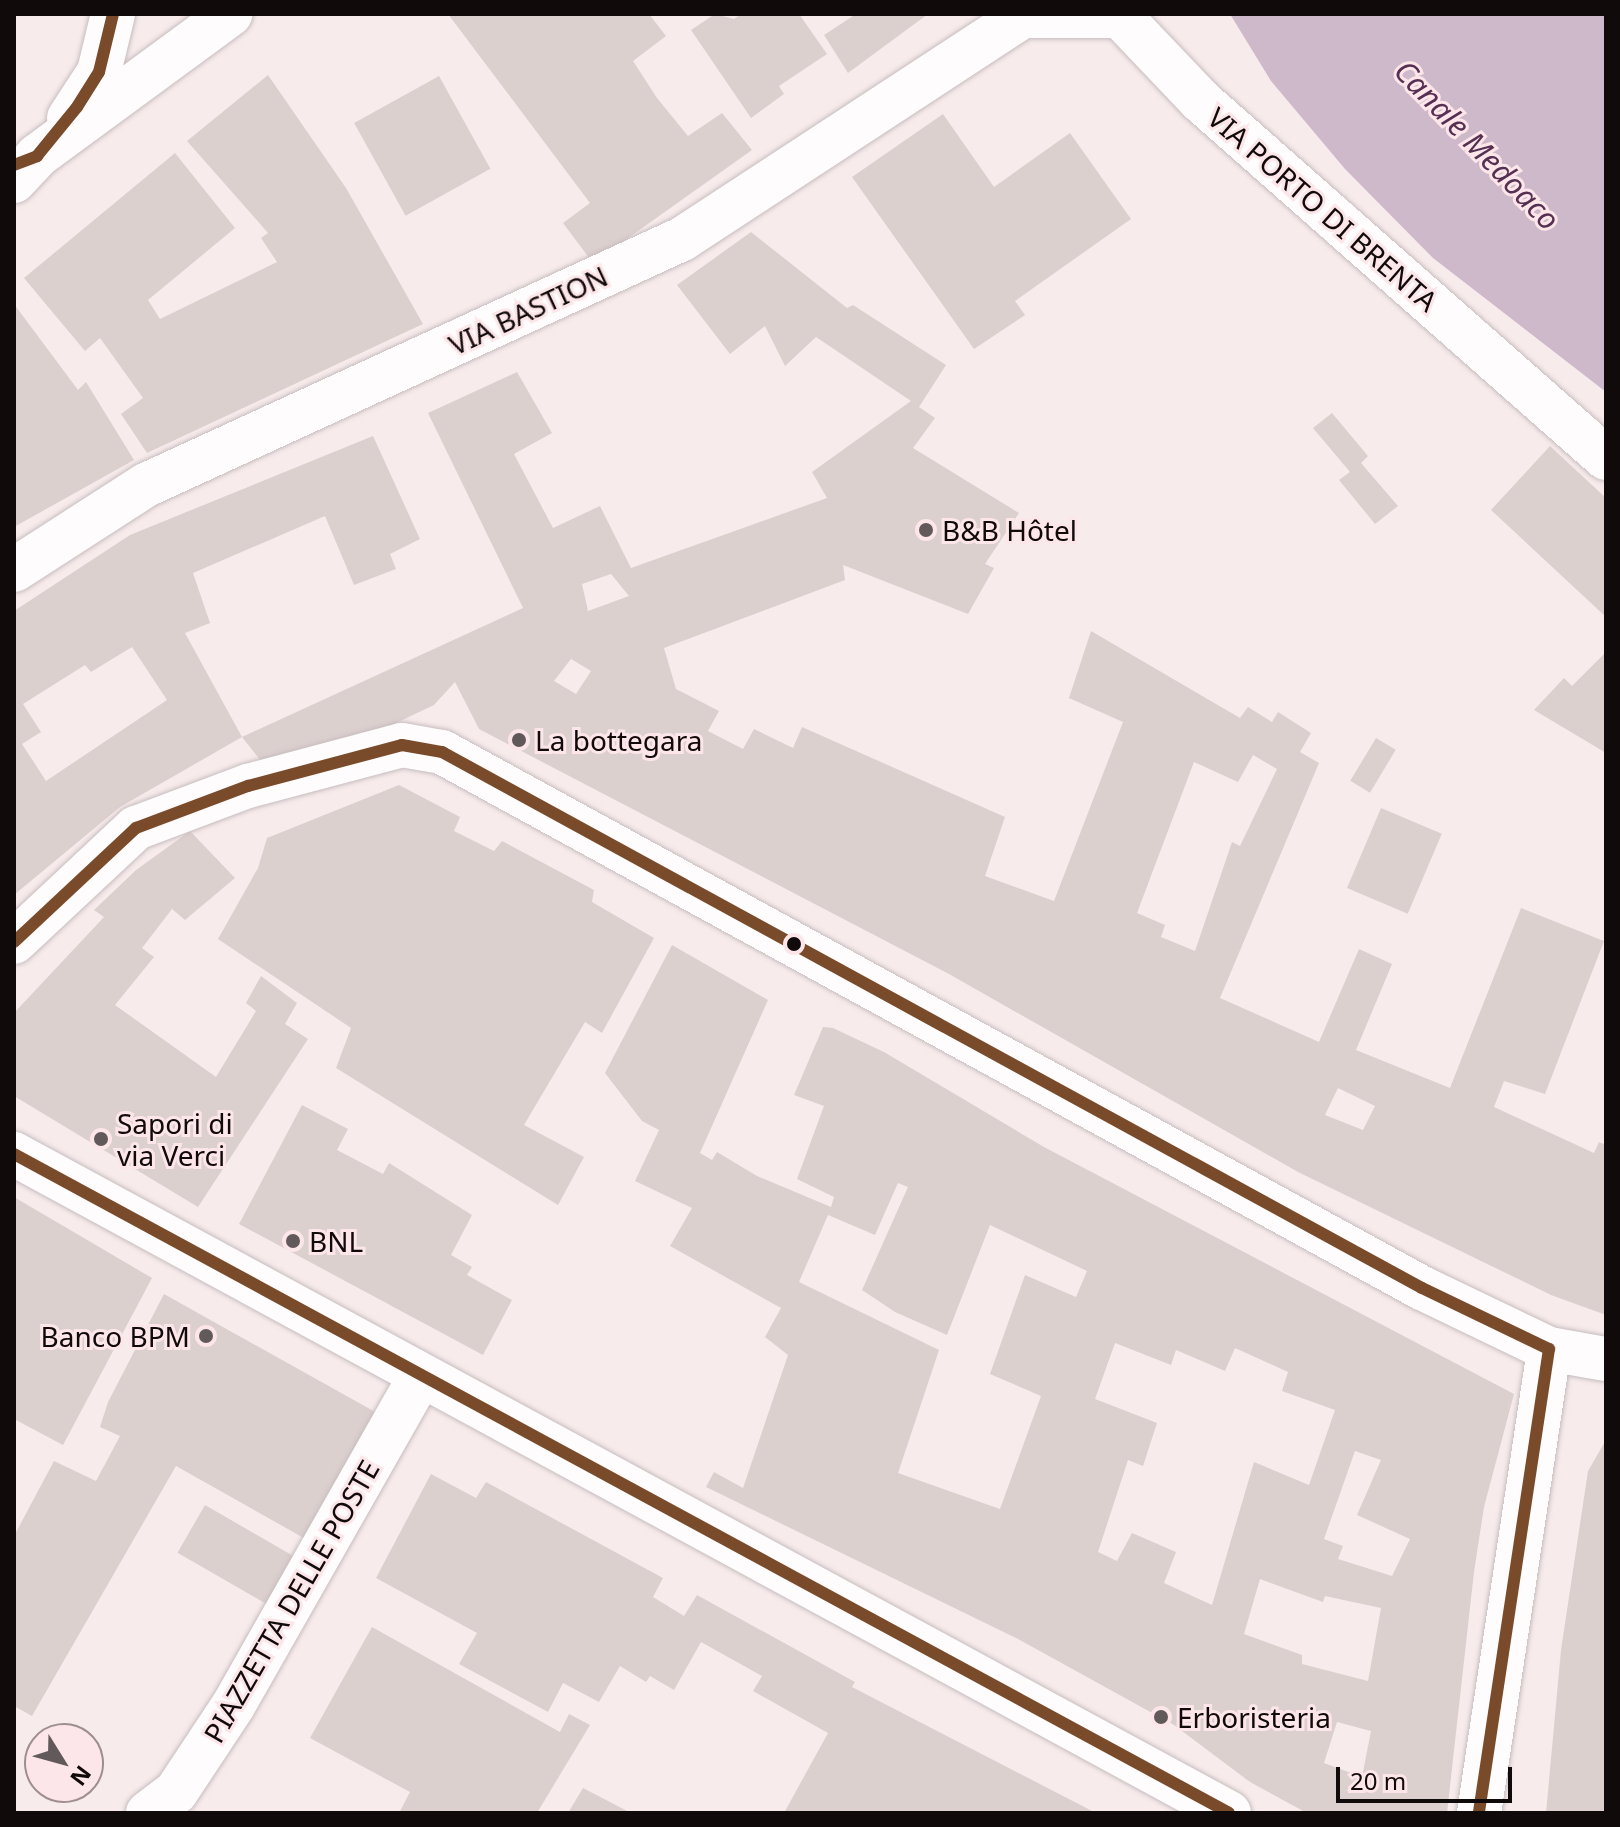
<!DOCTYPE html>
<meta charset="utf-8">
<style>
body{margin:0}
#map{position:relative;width:1620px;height:1827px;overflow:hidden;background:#f7ebec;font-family:"Noto Sans",sans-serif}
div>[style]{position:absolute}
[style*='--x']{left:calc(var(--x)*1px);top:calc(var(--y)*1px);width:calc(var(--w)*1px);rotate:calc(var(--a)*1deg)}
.water>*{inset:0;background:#ceb9ca}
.building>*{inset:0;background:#dcd0cf;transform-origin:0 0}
.roads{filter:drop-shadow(0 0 2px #c7bdbe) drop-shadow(0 0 2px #c7bdbe)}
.minor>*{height:44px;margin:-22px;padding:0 22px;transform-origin:22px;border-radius:22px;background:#fefcfc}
.secondary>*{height:44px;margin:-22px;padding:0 22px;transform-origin:22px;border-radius:22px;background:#fefcfc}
.bus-1>*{height:12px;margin:-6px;padding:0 6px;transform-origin:6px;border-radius:6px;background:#7a4b2a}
.dots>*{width:22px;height:22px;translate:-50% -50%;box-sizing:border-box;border:4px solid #fce6e9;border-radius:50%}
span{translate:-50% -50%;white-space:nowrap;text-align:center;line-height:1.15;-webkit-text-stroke:6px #fce6e9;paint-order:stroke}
.street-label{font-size:28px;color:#110a0b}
.poi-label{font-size:28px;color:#110a0b}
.left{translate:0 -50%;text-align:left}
.right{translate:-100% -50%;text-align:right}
.water-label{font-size:30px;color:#553052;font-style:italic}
.frame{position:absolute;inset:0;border:16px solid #110a0b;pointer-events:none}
.north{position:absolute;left:24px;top:1723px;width:80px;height:80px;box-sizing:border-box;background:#fce6e9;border:2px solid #9e8e90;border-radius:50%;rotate:127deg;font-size:22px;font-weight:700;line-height:32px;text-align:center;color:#110a0b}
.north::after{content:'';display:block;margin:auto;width:28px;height:36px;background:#62595a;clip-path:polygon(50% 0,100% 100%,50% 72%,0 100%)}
.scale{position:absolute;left:1336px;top:1767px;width:176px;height:36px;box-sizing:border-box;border:4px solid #110a0b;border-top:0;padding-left:10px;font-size:24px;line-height:28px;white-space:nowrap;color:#110a0b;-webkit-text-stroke:6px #fce6e9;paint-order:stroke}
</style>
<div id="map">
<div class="water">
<div style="clip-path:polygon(1230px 14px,1606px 14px,1606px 392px,1433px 258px,1345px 169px,1271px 81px)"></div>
</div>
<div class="building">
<div style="clip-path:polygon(448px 14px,649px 14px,666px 36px,633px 61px,657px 98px,688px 136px,722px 113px,752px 150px,593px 263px,563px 223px,590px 203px)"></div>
<div style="clip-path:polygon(715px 14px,734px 19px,741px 14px,799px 14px,827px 54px,779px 86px,784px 94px,751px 118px,691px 30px)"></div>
<div style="clip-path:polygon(856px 14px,928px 14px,848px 73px,824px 35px)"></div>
<div style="clip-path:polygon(268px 75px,346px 188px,423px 324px,147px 453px,121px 414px,143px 398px,100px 338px,85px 351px,24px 278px,175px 153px,235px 228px,148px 300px,160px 319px,277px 262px,261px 238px,268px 233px,187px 141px)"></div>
<div style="left:439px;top:76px;width:106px;height:97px;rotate:61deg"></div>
<div style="clip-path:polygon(943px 114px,994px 187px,1070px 133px,1131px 219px,1015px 301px,1025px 315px,974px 349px,852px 177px)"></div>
<div style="clip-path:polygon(evenodd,751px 232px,847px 308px,853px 305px,946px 365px,919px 407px,935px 418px,913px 448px,1019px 513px,985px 564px,994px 568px,968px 614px,843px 565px,845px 580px,664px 648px,676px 689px,719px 711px,708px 731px,743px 749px,754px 729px,793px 748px,802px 727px,1005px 817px,985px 876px,1054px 901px,1123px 722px,1069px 698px,1091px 631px,1240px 718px,1248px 707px,1272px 722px,1278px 712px,1311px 733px,1300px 752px,1319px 763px,1220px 998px,1319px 1042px,1359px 949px,1392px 964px,1356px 1050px,1450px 1088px,1521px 908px,1604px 941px,1545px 1094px,1504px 1081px,1494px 1107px,1594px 1153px,1599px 1142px,1606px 1145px,1606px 1315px,1551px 1295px,1298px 1172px,949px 974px,479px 729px,455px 682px,434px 705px,352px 744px,268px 770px,242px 737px,523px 608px,428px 413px,517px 372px,552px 433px,514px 454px,553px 528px,600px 506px,631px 568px,827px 498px,812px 472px,911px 401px,816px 337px,785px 366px,765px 326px,730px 354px,677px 285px,751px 232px,611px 574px,629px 596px,588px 611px,582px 584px,611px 574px,751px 232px,571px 659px,591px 671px,576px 694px,554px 681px,571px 659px,751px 232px,1253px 755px,1277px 769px,1240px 846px,1232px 842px,1195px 951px,1161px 937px,1165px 925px,1137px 913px,1194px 762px,1238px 782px,1253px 755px,751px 232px,1338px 1088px,1375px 1106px,1363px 1130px,1325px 1115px,1338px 1088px)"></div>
<div style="clip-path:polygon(14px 304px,78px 390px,86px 382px,134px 460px,14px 527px)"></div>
<div style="clip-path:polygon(1332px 413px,1368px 456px,1361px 463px,1398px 506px,1375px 524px,1339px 480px,1350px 472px,1313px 428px)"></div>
<div style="clip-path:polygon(evenodd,373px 436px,420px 539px,390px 554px,396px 569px,354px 585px,325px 516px,193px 573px,210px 623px,185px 633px,242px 737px,120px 807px,14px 895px,14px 611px,130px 535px,373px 436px,132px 647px,167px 700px,46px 781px,22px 744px,41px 732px,23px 704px,85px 665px,91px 672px,132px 647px)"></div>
<div style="clip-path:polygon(1550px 446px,1606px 498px,1606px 617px,1491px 510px)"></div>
<div style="clip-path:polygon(1604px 654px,1606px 656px,1606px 753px,1534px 710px,1564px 678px,1572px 686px)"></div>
<div style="left:1376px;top:738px;width:23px;height:50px;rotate:31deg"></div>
<div style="clip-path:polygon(399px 785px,460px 817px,454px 831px,494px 851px,502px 841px,594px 890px,592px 902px,654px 938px,602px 1033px,585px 1022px,524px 1125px,584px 1157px,558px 1205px,336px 1068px,351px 1028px,218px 939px,258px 868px,267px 838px)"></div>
<div style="left:1381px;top:808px;width:66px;height:87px;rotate:23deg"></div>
<div style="clip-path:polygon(190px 831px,235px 878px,185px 920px,172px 909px,142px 948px,154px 957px,115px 1005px,216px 1077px,256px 1011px,246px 1003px,261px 976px,297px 1003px,285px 1024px,308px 1039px,198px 1207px,14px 1096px,14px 1013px,104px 917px,94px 910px,136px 870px)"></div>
<div style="clip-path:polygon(evenodd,672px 945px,768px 1000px,700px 1153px,712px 1160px,717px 1152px,757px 1176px,831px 1207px,834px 1197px,797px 1179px,824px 1106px,794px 1095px,823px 1027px,833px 1028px,884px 1052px,1044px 1147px,1514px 1394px,1484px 1507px,1474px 1572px,1447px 1813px,1305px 1812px,1250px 1782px,1174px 1725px,1018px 1639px,706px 1487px,714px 1472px,743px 1488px,788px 1355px,765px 1337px,781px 1308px,670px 1246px,692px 1208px,635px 1181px,659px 1130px,642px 1121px,605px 1073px,672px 945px,898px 1183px,908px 1187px,862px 1290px,895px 1312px,947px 1335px,990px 1225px,1087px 1271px,1076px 1297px,1025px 1275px,990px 1374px,1041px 1396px,1000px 1509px,898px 1473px,939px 1350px,799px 1282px,828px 1215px,875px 1235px,898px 1183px,672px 945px,1115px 1343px,1171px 1365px,1176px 1350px,1225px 1371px,1235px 1348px,1288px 1372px,1282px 1391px,1335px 1410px,1309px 1485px,1254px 1462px,1212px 1605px,1164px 1583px,1176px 1552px,1132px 1533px,1117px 1561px,1098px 1552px,1128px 1460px,1143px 1466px,1157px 1423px,1095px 1399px,1115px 1343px,672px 945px,1355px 1451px,1381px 1460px,1357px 1515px,1410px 1539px,1392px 1576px,1338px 1559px,1343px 1546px,1324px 1539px,1355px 1451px,672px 945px,1260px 1579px,1323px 1602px,1325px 1596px,1381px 1608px,1368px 1681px,1302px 1664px,1302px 1655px,1244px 1634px,1260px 1579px,672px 945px,1337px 1722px,1371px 1731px,1362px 1777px,1324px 1763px,1337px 1722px)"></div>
<div style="clip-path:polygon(302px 1105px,348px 1129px,337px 1150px,383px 1174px,389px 1163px,472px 1215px,451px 1255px,472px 1267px,467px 1275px,512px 1300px,483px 1355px,239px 1224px)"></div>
<div style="clip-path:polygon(14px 1197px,152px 1278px,63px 1445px,14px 1419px)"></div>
<div style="clip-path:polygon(164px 1294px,386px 1418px,318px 1546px,176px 1466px,32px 1716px,14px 1706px,14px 1536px,54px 1461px,96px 1481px,120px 1436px,100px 1427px,108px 1402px)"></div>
<div style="clip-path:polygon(1606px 1440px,1606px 1813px,1546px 1813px,1561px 1650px,1588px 1471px)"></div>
<div style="clip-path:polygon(431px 1474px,476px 1498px,486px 1482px,663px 1578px,653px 1597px,684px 1616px,697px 1595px,855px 1682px,852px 1687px,1096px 1813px,784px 1813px,828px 1733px,753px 1691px,762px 1676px,701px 1642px,674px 1690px,650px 1676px,646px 1682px,620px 1666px,599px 1702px,563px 1683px,548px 1712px,459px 1664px,477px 1633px,376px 1578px)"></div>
<div style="left:205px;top:1505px;width:121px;height:55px;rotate:30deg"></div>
<div style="clip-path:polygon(372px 1627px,560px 1732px,569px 1714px,590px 1725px,537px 1813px,399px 1813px,410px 1792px,310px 1738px)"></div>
<div style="clip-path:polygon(583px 1788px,631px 1813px,568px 1813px)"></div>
</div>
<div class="roads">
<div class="minor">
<div style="--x:14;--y:570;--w:157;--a:-32.8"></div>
<div style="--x:146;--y:485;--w:590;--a:-24.65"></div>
<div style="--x:682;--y:239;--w:407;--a:-33.2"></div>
<div style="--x:1023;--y:16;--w:97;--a:0"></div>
<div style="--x:1120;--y:16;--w:117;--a:46.4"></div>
<div style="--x:1201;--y:101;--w:540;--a:41.4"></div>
<div style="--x:14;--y:942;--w:167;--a:-43.1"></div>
<div style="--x:136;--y:828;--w:120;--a:-20.6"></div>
<div style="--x:248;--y:786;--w:159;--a:-14.9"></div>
<div style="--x:402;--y:745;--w:41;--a:9.9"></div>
<div style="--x:442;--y:752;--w:1117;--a:28.68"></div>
<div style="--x:1422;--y:1288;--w:141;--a:25.7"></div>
<div style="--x:1549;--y:1349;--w:58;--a:10"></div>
<div style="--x:14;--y:1154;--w:1382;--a:28.47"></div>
<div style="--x:148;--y:1813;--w:35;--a:-37"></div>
<div style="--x:176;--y:1792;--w:103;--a:-56.5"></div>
<div style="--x:233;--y:1706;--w:378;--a:-60.4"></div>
<div style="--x:1479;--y:1813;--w:469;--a:-81.4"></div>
</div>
<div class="secondary">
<div style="--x:69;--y:118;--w:55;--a:-56.9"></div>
<div style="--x:99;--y:72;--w:60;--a:-76.4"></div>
<div style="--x:14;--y:181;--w:34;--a:-47"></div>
<div style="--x:37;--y:156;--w:240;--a:-36.3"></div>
</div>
</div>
<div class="bus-1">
<div style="--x:14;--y:165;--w:25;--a:-21"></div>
<div style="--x:37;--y:156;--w:63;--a:-50.8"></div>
<div style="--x:77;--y:107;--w:41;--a:-57.8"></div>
<div style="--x:99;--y:72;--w:60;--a:-76.4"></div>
<div style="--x:14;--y:942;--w:167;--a:-43.1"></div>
<div style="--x:136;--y:828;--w:120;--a:-20.6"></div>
<div style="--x:248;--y:786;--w:159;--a:-14.9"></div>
<div style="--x:402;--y:745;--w:41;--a:9.9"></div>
<div style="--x:442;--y:752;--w:1117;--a:28.68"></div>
<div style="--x:1422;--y:1288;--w:141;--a:25.7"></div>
<div style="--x:1549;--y:1349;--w:469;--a:98.6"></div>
<div style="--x:14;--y:1154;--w:1382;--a:28.47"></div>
</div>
<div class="dots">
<div style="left:926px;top:530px;background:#62595a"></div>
<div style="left:519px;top:740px;background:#62595a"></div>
<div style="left:794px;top:944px;background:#110a0b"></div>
<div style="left:101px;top:1139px;background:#62595a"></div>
<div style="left:293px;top:1241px;background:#62595a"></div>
<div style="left:206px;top:1336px;background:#62595a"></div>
<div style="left:1161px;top:1717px;background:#62595a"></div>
</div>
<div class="street-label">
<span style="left:1323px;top:209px;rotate:41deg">VIA PORTO DI BRENTA</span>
<span style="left:528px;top:310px;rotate:-25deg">VIA BASTION</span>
<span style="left:291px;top:1601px;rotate:-60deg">PIAZZETTA DELLE POSTE</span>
</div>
<div class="poi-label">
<span class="left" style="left:942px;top:530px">B&amp;B Hôtel</span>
<span class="left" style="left:535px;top:740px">La bottegara</span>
<span class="left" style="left:117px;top:1139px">Sapori di<br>via Verci</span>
<span class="left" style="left:309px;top:1241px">BNL</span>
<span class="right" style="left:190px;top:1336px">Banco BPM</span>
<span class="left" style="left:1177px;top:1717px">Erboristeria</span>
</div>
<div class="water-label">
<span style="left:1477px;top:145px;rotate:46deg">Canale Medoaco</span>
</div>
<div class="frame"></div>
<div class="north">N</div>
<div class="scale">20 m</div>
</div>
